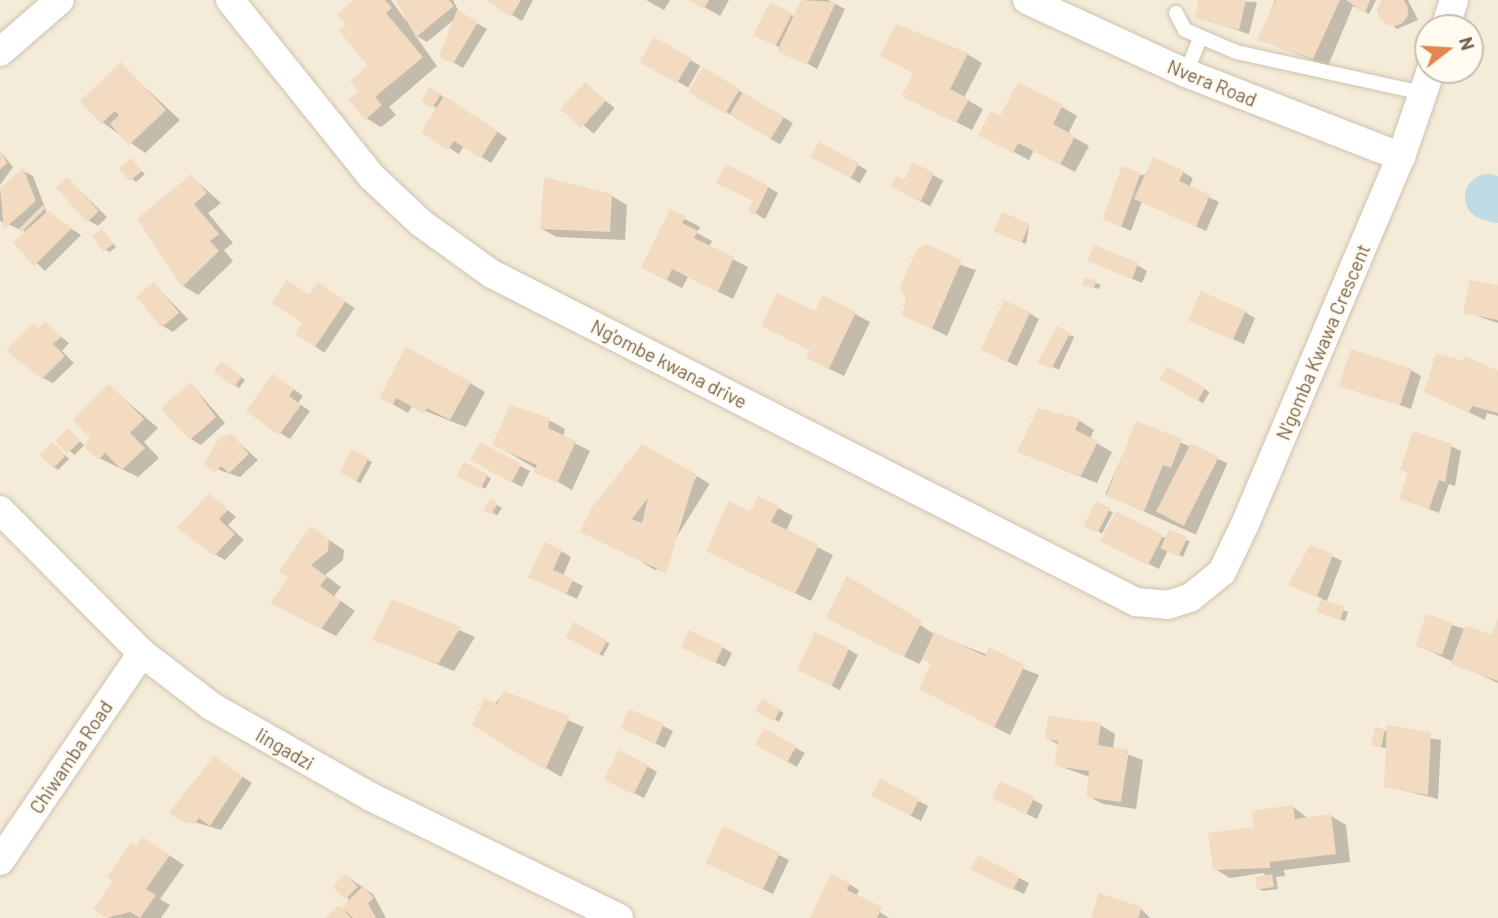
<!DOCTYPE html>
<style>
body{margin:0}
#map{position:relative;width:1498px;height:918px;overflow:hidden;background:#fcf8ea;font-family:Barlow,sans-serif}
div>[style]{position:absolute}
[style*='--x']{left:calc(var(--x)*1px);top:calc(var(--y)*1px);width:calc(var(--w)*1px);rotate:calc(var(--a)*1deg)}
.residential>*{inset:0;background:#f4ebd8}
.shadow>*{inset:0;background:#0003;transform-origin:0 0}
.river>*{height:46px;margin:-23px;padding:0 23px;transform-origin:23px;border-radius:23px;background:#bedbe6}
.building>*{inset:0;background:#f2dbc1;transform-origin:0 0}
.round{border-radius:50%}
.roads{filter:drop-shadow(0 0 2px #cfc1af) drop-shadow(0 0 2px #cfc1af)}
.lane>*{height:14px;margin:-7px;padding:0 7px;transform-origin:7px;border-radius:7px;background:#fff}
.street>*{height:28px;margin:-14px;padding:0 14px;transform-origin:14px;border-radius:14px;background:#fff}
span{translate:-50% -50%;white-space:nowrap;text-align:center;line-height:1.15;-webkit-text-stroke:5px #fffbf0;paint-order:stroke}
.street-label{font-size:19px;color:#77624d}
.north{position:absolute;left:1414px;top:14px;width:70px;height:70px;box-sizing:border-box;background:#fffbf0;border:2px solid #c9beaf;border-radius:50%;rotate:73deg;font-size:19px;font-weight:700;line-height:28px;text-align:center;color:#77624d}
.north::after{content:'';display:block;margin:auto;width:24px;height:32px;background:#e48651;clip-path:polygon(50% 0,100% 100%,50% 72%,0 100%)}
</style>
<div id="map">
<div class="residential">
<div style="clip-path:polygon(evenodd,0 0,1498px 0,1498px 918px,0 918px,0 0,1428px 28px,1470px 28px,1470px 70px,1428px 70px,1428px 28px)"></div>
</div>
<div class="shadow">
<div style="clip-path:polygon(356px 0,391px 0,406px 21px,400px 0,453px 0,460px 14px,487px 29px,463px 68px,441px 55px,457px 17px,427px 42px,415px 35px,437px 66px,389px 107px,396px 115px,381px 127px,366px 118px,361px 91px,371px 67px,348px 25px)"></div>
<div style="clip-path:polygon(488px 0,533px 0,522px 21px)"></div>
<div style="clip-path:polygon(646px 0,670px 0,664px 10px)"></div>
<div style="clip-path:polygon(692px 0,729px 0,720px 16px)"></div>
<div style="clip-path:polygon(802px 0,828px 0,845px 9px,817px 69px,755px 34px,771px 4px,795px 17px)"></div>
<div style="clip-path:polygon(1201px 0,1257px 2px,1249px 34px,1196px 17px)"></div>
<div style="clip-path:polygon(1275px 0,1376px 0,1369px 14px,1353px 6px,1328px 66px,1260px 40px)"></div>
<div style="clip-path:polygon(1382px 0,1408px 0,1418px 20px,1397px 29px,1377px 11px)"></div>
<div style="left:654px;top:40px;width:53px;height:25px;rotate:29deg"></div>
<div style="clip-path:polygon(967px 54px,982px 63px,964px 98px,983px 109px,972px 130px,919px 103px)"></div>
<div style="clip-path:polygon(121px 65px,180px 120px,145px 153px,102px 122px)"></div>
<div style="left:703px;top:69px;width:105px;height:25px;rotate:31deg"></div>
<div style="left:585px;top:84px;width:38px;height:33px;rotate:39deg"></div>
<div style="clip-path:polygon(431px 89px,507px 138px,491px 163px,464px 146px,459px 154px,423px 132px,438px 109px,424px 100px)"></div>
<div style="clip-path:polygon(1062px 107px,1077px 116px,1068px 134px,1089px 146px,1075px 172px,1034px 150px,1029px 160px,996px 143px,1001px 118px)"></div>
<div style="left:820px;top:144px;width:54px;height:15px;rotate:29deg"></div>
<div style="clip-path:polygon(0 151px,13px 167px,0 185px)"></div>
<div style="clip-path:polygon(131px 161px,145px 174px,136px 182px,132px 179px)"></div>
<div style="left:913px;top:165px;width:34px;height:29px;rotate:27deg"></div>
<div style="clip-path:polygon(23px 171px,33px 176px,47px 213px,81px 235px,45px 271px,15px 242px,26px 232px,0 221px,0 191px)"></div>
<div style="clip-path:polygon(1183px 172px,1193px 178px,1189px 188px,1219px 202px,1206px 231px,1142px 201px,1131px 231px,1105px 219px,1140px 175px)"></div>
<div style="clip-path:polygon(191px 176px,221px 203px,208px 213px,233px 243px,224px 250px,233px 261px,198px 295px,183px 286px,139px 219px)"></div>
<div style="clip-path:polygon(68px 179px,107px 217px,98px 226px,88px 220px)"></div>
<div style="clip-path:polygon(768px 187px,778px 193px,765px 219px,750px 210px)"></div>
<div style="clip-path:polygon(612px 196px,627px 205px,625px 240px,557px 237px,542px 229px)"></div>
<div style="clip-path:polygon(670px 211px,700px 227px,697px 233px,712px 241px,709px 247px,748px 267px,733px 299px,688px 277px,682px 288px,643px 268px)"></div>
<div style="clip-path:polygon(1029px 226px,1026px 244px,1000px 232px)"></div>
<div style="clip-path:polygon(102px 231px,116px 247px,110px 252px,106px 250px)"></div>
<div style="clip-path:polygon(918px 251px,976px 270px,947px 336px,903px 314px)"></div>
<div style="clip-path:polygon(1090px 261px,1137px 265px,1147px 271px,1142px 283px)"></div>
<div style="left:1086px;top:280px;width:15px;height:5px;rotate:16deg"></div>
<div style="clip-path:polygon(154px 284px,188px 319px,173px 332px,163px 326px)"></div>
<div style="clip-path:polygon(1498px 287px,1498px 323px,1465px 312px)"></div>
<div style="left:328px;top:290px;width:32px;height:54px;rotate:34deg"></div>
<div style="clip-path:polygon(1245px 312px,1255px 318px,1244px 344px,1200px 325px)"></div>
<div style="clip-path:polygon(816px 313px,855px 314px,870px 322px,844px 376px,823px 366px,812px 350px)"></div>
<div style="clip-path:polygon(1029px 313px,1039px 319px,1017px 366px,994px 355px)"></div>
<div style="clip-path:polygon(45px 324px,69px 343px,62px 351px,74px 363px,53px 383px,43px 378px,32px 325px,39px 329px)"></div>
<div style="left:1057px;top:329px;width:19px;height:36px;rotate:25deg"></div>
<div style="clip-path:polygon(1466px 358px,1498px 371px,1498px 416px,1487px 413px,1485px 420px,1426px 392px)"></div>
<div style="clip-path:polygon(226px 365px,245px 380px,239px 388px,235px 385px)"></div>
<div style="left:1168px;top:368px;width:48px;height:13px;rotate:30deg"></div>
<div style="clip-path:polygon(1411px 370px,1421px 376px,1411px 409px,1342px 385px)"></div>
<div style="clip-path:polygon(284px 382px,303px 396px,298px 403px,310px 411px,290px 439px,280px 433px)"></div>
<div style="clip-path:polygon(470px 383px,485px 392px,466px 427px,412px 406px,408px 413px,382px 398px)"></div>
<div style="clip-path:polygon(191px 384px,225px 423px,201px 445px,191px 439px)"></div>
<div style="clip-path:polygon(109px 386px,158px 428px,144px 442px,159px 458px,138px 477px,99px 458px,93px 438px)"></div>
<div style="clip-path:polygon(1039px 410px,1080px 421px,1094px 430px,1090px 439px,1112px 452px,1097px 483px,1019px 452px)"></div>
<div style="clip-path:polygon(549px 420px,565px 429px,563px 437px,590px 451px,572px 490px,494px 444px)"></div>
<div style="left:1137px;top:423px;width:99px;height:78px;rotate:24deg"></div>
<div style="left:68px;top:430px;width:22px;height:14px;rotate:43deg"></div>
<div style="clip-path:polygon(231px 435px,258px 460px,240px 477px,216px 469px)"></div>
<div style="clip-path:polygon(480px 445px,530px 471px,522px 487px,482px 466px)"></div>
<div style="clip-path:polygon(1451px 446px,1461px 451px,1455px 486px,1449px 484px,1439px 513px,1401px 498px,1409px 473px,1402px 469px)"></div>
<div style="clip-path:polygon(57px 447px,69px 459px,58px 470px,54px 467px)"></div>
<div style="clip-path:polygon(642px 447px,664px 572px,582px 532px)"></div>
<div style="left:352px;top:451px;width:23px;height:24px;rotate:29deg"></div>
<div style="left:465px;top:465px;width:29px;height:12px;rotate:27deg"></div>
<div style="left:697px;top:476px;width:15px;height:102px;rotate:32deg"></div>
<div style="clip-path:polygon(210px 495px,236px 517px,228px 525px,244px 540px,225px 560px,215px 554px)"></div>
<div style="clip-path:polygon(759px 498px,793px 516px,786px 531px,833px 555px,811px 601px,723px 558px)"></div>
<div style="left:491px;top:501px;width:13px;height:9px;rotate:32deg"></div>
<div style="left:1097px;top:504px;width:18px;height:24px;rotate:27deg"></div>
<div style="clip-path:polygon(1117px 513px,1167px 539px,1190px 541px,1183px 557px,1168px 550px,1159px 569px,1113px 546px)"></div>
<div style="clip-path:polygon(311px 528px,344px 550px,343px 560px,325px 575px,341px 587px,334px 596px,355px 611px,336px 636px,287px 611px,291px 577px)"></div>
<div style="clip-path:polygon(561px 551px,571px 557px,563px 576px,583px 586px,577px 599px,541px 582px)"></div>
<div style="clip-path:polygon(1332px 556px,1342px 561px,1326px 603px,1348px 612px,1345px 621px,1319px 611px,1323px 599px,1291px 585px)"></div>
<div style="clip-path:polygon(847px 578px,934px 634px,1039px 675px,1010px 735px,936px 697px,933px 664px,923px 658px,919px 664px,843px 626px)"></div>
<div style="clip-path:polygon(393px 601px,475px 637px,454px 671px,374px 639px)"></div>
<div style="clip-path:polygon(1498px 622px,1498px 683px,1417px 645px,1452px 625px,1493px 637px)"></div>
<div style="left:575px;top:624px;width:40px;height:14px;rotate:30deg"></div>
<div style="clip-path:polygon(722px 647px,732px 653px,725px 667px,693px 652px)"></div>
<div style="clip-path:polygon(848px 649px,858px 655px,840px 690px,809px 675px)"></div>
<div style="clip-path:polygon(504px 694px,584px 727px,561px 777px,475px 724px)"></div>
<div style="left:763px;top:701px;width:24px;height:10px;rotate:30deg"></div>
<div style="clip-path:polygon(1100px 725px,1115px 734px,1113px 749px,1143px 760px,1136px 809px,1103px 804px,1088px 796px,1090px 777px,1056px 765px,1059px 745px,1047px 738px)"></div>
<div style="clip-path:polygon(663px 726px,673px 731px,665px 748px,633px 733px)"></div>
<div style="left:765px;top:730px;width:46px;height:16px;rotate:30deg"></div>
<div style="clip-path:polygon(1384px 731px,1441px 740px,1438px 799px,1386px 786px,1388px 749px,1373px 745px)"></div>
<div style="clip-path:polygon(224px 764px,252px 783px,221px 830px,181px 818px)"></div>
<div style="clip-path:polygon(647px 766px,657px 772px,644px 798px,616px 784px)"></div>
<div style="clip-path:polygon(881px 781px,928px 806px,921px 821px,883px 801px)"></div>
<div style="clip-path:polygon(1001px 783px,1043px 805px,1037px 819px,1004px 803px)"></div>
<div style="clip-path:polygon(1293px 807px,1309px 819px,1331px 816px,1346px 825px,1350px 862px,1284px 870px,1285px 876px,1276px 877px,1278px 889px,1263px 891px,1259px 889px,1268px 877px,1263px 873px,1230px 878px,1215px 869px,1256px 828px)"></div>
<div style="clip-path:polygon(724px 828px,789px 860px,773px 894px,718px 868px)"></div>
<div style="clip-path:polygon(144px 839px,184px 865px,160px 899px,170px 905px,161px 918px,109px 918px,96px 908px)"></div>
<div style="clip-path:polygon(979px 858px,1029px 883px,1024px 894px,984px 874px)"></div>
<div style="clip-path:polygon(346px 876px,373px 894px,386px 918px,328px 918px,339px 907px,349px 913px)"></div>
<div style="clip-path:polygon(849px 884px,859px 890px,856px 897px,889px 918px,812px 918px)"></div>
<div style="clip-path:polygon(1141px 909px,1150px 918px,1094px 918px)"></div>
</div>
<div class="river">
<div style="--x:1488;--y:197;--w:10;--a:17"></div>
</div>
<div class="building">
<div class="round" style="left:1378px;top:-4px;width:30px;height:30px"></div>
<div style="clip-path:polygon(354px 0,385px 0,392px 8px,386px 13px,423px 57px,375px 97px,382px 105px,365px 120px,348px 99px,358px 91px,350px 81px,368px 66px,339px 31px,346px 25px,337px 14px)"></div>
<div style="clip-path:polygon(395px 0,449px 0,454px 6px,416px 37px)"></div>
<div style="clip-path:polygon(486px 0,521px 0,511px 17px)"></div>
<div style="clip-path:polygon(688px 0,709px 0,704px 9px)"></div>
<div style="clip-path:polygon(801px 0,836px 2px,807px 65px,777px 51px)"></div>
<div style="clip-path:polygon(1199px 0,1246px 0,1239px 30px,1194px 18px)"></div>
<div style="clip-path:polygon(1276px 0,1340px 0,1313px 59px,1257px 40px)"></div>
<div style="clip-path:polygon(1346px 0,1370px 0,1365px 13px)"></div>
<div style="left:770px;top:2px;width:25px;height:37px;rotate:27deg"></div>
<div style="clip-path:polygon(457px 10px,478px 22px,453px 64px,439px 56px)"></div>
<div style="clip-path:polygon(896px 24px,968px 53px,950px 89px,969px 99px,956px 123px,902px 96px,913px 73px,880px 56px)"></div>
<div style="left:654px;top:37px;width:43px;height:29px;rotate:30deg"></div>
<div style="clip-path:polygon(121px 62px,166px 110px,129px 145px,110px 124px,119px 115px,115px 111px,101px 124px,80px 101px)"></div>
<div style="left:703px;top:67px;width:43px;height:29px;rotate:31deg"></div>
<div style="left:585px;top:82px;width:28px;height:37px;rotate:42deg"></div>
<div style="clip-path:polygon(1018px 82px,1063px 105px,1053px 124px,1075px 136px,1060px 165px,1018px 143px,1013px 153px,978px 135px,991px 111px,1000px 116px)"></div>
<div style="left:430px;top:87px;width:13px;height:17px;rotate:32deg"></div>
<div style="left:743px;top:92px;width:48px;height:26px;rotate:31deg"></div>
<div style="clip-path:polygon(444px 96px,498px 131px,481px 158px,454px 141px,448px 150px,421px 132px)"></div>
<div style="left:819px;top:142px;width:45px;height:17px;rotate:28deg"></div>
<div style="clip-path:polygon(0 149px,7px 163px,0 169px)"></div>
<div style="clip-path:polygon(1153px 157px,1184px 171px,1179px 181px,1210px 195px,1196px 227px,1134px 199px)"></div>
<div style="left:131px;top:158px;width:17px;height:16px;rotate:50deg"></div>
<div style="clip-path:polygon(912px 162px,934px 173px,921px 201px,891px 187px,896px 176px,904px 180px)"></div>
<div style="clip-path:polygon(726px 164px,769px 186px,755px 215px,748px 211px,753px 201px,716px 183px)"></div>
<div style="left:1122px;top:166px;width:20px;height:57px;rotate:20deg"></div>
<div style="clip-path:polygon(23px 168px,36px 201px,4px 229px,0 188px)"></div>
<div style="clip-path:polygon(191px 174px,207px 193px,194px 204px,219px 234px,210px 241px,219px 251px,182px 287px,137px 219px)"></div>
<div style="left:68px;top:177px;width:46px;height:16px;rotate:48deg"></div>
<div style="clip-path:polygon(544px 177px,612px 194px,610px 232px,540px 229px)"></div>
<div style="left:43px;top:205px;width:4px;height:35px;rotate:45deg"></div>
<div style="clip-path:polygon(670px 209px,686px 216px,682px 223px,698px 231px,694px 238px,734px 257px,718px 292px,672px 269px,667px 280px,641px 268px)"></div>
<div style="clip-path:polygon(48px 211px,72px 228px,34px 266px,13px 242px)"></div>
<div style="left:1002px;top:212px;width:30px;height:21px;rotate:23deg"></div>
<div style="left:102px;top:229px;width:19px;height:12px;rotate:54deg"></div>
<div style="clip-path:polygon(926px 244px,962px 260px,932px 329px,901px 315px,907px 301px,900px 287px,917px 249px)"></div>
<div style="left:1094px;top:245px;width:48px;height:17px;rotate:22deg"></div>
<div style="left:1084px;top:278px;width:12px;height:8px;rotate:9deg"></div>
<div style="clip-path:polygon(287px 280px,309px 295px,318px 282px,346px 301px,315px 347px,295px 334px,302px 323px,272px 303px)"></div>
<div style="clip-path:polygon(1470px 280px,1498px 285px,1498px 320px,1463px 313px)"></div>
<div style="left:154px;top:282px;width:40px;height:23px;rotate:51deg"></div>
<div style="left:1201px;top:291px;width:49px;height:32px;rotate:24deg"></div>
<div style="clip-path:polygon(777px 293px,815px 311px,822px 295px,856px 312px,829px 369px,806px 358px,810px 350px,761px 326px)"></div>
<div style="left:1004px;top:300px;width:29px;height:55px;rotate:25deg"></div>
<div style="clip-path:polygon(45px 321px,61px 337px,53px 344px,65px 356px,42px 379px,6px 350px,32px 323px,38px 329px)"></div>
<div style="left:1057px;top:326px;width:15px;height:41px;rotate:28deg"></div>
<div style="clip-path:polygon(406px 347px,471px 382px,450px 420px,427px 408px,424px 413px,396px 398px,393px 405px,379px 398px)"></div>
<div style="left:1351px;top:349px;width:64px;height:39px;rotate:18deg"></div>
<div style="clip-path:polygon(1436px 353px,1463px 361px,1465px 356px,1498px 371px,1498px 413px,1472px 406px,1469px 413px,1424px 392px)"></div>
<div style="left:221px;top:361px;width:26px;height:13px;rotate:36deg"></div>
<div style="left:1167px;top:366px;width:44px;height:15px;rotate:30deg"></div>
<div style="clip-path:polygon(273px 374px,294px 389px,289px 396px,301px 405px,279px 435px,246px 411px)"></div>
<div style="clip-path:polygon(190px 382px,216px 417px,190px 440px,161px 409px)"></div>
<div style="clip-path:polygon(109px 384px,144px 419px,130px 433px,145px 448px,122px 470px,105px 453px,98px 460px,83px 446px,90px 438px,73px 420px)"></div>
<div style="clip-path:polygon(510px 405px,550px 418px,548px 428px,576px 441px,557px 483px,534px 472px,537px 465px,492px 445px)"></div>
<div style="clip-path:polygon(1038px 408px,1080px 419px,1075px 430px,1098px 441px,1081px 476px,1017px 452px)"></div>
<div style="clip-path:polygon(1136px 421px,1182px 439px,1171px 468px,1163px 465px,1144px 511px,1106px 496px)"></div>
<div style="left:68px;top:428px;width:18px;height:18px;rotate:47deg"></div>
<div style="clip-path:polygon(1413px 431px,1452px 444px,1445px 482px,1439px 480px,1429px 509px,1399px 499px,1408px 472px,1400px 470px)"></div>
<div style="clip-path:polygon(231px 433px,249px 454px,229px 473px,221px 466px,215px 473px,204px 464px,219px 438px)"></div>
<div style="left:52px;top:442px;width:19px;height:18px;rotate:43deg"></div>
<div style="left:480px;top:442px;width:47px;height:21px;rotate:28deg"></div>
<div style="left:1191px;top:443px;width:31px;height:77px;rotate:27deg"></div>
<div style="clip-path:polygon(evenodd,642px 444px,696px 474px,666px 573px,580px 532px,592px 507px,642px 444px,648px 498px,642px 523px,632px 519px,648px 498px)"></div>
<div style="left:352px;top:449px;width:19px;height:26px;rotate:28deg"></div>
<div style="left:464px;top:462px;width:27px;height:16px;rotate:27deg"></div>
<div style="clip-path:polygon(209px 493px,228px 510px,219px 519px,235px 534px,214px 556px,177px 528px)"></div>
<div style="clip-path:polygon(758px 496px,779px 506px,771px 522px,819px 545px,795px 594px,706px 551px,729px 501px,751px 512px)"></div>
<div style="left:490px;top:499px;width:9px;height:13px;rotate:32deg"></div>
<div style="left:1096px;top:501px;width:16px;height:28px;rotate:27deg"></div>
<div style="left:1116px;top:511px;width:53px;height:34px;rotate:27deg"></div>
<div style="clip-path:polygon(311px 526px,329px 539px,328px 551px,311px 565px,327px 577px,320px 586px,341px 601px,321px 629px,270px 603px,288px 578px,279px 571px)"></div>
<div style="left:1169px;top:529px;width:20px;height:21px;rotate:24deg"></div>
<div style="clip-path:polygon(545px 542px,562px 550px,553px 570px,574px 579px,566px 594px,528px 577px)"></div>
<div style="clip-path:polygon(1310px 545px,1333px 554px,1317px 597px,1288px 585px)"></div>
<div style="clip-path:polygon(847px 576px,922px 621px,904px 657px,826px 618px)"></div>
<div style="clip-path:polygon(392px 599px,461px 627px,438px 664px,372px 640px)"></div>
<div style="left:1321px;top:599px;width:25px;height:14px;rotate:18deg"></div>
<div style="left:1426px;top:614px;width:28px;height:34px;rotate:18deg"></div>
<div style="clip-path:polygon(1498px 618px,1498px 681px,1451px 664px,1465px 625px,1492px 635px)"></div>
<div style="left:574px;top:622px;width:38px;height:17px;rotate:29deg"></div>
<div style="left:689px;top:630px;width:38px;height:19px;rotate:25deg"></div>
<div style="left:815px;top:632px;width:38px;height:42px;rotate:25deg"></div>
<div style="clip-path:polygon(934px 632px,985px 656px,989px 647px,1025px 665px,994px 728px,919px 689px,931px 664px,922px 659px)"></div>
<div style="clip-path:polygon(503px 691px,570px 716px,545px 770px,472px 725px,485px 698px,497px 704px)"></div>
<div style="left:762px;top:699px;width:21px;height:14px;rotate:29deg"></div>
<div style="left:629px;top:709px;width:38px;height:21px;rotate:23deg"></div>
<div style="clip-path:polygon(1048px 716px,1101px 723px,1098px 745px,1129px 750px,1121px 802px,1086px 797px,1089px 771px,1054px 766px,1058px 741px,1045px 739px)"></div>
<div style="clip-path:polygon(1387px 725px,1431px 732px,1428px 795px,1384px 787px)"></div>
<div style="left:1375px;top:727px;width:10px;height:19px;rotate:11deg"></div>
<div style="left:764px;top:728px;width:37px;height:19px;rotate:29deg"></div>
<div style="left:619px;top:750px;width:33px;height:33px;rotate:27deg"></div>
<div style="clip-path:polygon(214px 756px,243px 776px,210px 826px,199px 818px,194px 824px,182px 822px,169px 813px)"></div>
<div style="left:880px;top:779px;width:44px;height:19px;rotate:27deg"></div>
<div style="left:1000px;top:781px;width:38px;height:19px;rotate:25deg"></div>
<div style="clip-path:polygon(1293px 805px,1295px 819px,1331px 814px,1336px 854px,1270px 862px,1270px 868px,1213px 870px,1208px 833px,1254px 827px,1252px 811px)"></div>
<div style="left:723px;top:826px;width:63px;height:41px;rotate:25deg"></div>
<div style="clip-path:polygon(143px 837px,170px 855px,146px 889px,156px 895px,140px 918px,130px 912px,106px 918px,93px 909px,113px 881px,107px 877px,131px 843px,136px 847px)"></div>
<div style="left:978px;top:855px;width:47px;height:16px;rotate:27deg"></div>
<div style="left:345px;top:874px;width:18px;height:18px;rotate:45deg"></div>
<div style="clip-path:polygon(831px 874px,850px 883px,847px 890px,882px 907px,877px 918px,810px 918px)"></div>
<div style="left:1272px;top:874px;width:13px;height:17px;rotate:81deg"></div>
<div style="clip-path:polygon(363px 886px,374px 898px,368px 903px,376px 918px,353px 918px,342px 907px)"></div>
<div style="clip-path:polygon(1099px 893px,1142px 907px,1138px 918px,1091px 918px)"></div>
<div style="clip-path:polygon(339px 905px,351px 918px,325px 918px)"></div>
</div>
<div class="roads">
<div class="lane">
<div style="--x:1176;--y:13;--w:19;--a:62"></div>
<div style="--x:1185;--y:30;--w:56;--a:23.3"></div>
<div style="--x:1236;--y:52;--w:191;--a:12.4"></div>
<div style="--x:1186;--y:73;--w:37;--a:-68"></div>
</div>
<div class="street">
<div style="--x:230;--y:0;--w:227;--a:51.3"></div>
<div style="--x:372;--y:177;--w:67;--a:43.2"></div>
<div style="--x:421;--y:223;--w:87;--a:35.7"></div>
<div style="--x:492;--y:274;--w:723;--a:26.99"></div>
<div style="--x:1136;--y:602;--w:32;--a:5"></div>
<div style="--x:1168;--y:605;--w:23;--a:-18"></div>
<div style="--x:1190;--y:598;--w:41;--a:-39.1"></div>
<div style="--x:1222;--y:572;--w:53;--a:-64.4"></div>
<div style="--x:1245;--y:524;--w:399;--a:-67"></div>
<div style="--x:1401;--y:157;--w:92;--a:-71"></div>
<div style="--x:1027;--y:0;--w:175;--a:24.7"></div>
<div style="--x:1186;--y:73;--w:231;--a:21.3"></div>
<div style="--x:1445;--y:28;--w:29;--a:-72"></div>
<div style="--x:0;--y:52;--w:79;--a:-40.9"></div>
<div style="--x:0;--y:510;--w:202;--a:45.2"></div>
<div style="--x:142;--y:653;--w:87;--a:37.5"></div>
<div style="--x:211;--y:706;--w:184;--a:29.6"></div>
<div style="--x:371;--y:797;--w:276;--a:26"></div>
<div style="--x:0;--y:861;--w:252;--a:-55.7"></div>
</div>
</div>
<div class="street-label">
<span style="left:1212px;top:83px;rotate:22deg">Nvera Road</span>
<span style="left:1323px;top:342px;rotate:-67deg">N'gomba Kwawa Crescent</span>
<span style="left:669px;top:364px;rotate:27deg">Ng'ombe kwana drive</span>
<span style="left:285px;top:749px;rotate:30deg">lingadzi</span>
<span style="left:71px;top:757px;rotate:-56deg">Chiwamba Road</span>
</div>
<div class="north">N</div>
</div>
